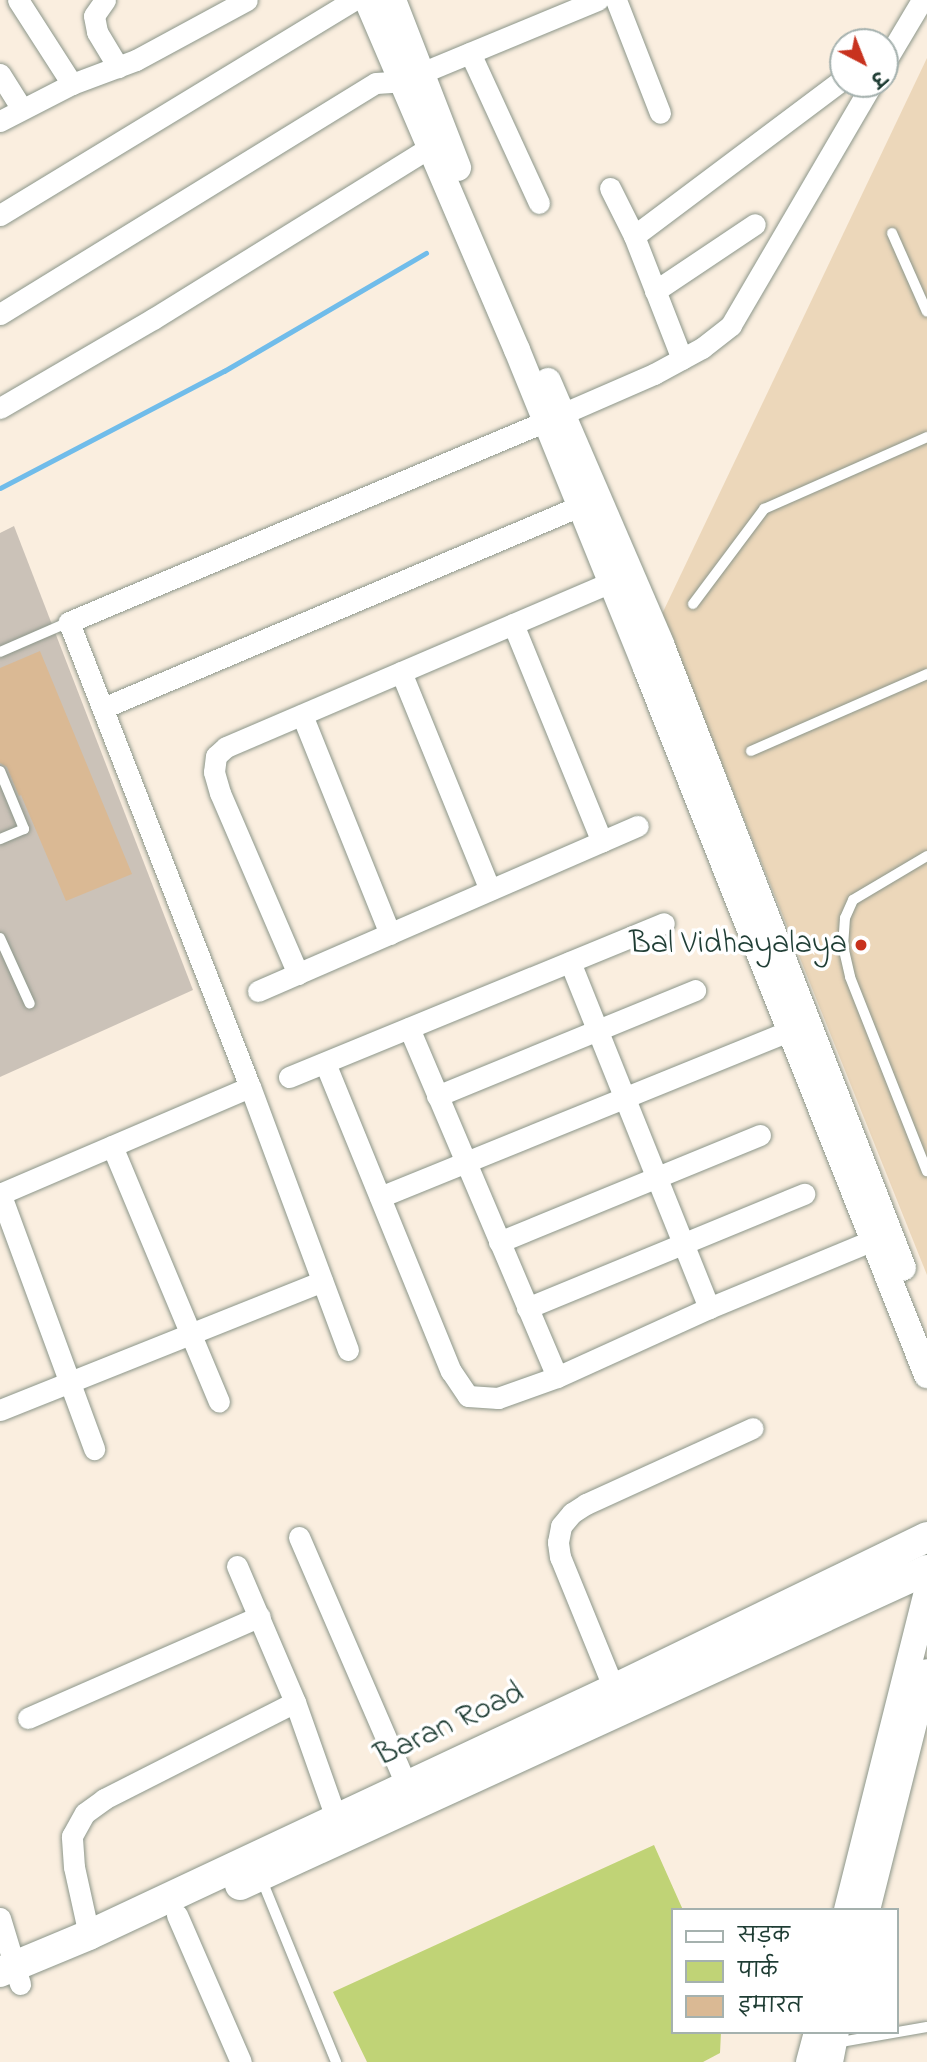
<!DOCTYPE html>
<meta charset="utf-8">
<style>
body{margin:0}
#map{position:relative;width:927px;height:2062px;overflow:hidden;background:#faeedf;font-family:"Indie Flower","Playpen Sans Deva",sans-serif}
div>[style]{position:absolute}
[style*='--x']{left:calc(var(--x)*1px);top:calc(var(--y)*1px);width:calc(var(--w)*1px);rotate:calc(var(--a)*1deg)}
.built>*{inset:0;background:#ecd7ba}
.industrial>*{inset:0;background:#cbc2b8}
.green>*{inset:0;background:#c0d376}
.stream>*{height:5px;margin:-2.5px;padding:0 2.5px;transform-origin:2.5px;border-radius:2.5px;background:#70bcea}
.building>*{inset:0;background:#dab994}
.roads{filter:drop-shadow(0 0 2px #8c968a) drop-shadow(0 0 2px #8c968a)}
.service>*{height:10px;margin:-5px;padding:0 5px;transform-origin:5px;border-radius:5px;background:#fff}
.minor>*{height:21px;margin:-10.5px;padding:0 10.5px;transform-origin:10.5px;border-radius:10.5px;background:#fff}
.tertiary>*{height:26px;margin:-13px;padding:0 13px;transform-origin:13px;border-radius:13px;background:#fff}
.secondary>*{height:30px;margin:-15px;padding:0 15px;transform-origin:15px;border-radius:15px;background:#fff}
.dots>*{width:19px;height:19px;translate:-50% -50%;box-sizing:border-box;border:4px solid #fff;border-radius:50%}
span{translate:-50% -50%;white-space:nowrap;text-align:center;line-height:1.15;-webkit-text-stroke:7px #fff;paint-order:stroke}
.poi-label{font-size:32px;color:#1f3d34}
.right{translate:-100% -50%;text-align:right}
.street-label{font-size:32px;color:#1f3d34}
.legend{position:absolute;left:671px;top:1908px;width:228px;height:126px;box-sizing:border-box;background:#fff;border:2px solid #a5b1ae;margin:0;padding:9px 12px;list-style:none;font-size:21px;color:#1f3d34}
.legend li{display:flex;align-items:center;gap:14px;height:35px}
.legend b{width:35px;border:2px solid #a5b1ae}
.north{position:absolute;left:829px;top:28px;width:70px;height:70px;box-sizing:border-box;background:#fff;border:2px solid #a5b1ae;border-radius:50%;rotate:138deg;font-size:19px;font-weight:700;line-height:28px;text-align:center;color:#1f3d34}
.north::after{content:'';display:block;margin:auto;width:24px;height:32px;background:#c8321e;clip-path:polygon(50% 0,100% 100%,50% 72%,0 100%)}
</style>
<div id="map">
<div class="built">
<div style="clip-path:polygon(927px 58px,927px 1275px,662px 614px)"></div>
</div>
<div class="industrial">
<div style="clip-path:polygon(14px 526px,193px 990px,0 1077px,0 533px)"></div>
</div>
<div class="green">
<div style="clip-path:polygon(654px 1845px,683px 1910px,673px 1910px,673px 2032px,721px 2032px,720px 2053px,703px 2062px,367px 2062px,333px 1992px)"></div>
</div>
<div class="stream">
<div style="--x:0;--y:488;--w:253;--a:-27.6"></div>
<div style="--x:224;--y:371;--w:234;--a:-30.3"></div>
</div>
<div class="building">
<div style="clip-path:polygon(40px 651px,132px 874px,66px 901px,21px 795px,19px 796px,7px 767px,0 763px,0 668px)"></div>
</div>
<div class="roads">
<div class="service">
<div style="--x:892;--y:233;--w:86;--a:66.1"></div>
<div style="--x:693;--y:604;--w:119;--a:-53.2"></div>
<div style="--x:764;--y:509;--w:178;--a:-23.8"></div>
<div style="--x:0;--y:652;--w:75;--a:-23.5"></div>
<div style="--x:751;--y:751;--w:192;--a:-23.6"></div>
<div style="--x:0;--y:771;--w:63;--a:67.5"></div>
<div style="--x:24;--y:829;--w:26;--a:157"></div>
<div style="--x:927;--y:856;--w:86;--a:149.3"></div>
<div style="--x:853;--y:900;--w:20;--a:114"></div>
<div style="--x:845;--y:918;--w:28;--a:94"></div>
<div style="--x:843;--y:946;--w:32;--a:77"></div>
<div style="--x:850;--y:977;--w:209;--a:68.4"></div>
<div style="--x:0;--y:938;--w:72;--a:65.6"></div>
<div style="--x:261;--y:1878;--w:199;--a:67.8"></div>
<div style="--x:835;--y:2043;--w:93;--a:-9.9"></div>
</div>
<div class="minor">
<div style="--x:18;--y:0;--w:100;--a:57.3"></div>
<div style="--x:105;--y:0;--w:19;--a:125"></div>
<div style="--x:94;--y:16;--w:16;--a:79"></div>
<div style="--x:97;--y:32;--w:41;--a:59"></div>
<div style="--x:616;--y:0;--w:121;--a:68.7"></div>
<div style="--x:470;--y:53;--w:165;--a:65.3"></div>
<div style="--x:885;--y:62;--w:72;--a:-59.2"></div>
<div style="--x:0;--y:74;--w:40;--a:58"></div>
<div style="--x:0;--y:121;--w:81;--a:-27.2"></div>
<div style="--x:72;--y:84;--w:68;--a:-20.6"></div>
<div style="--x:136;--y:60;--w:126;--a:-28.4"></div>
<div style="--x:610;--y:188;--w:54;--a:63.4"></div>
<div style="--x:634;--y:236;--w:132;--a:68.7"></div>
<div style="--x:0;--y:215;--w:414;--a:-31.3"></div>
<div style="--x:634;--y:236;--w:261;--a:-36.9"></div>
<div style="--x:655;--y:291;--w:120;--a:-33.8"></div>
<div style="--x:0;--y:314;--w:441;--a:-31.6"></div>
<div style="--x:376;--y:83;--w:26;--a:-4"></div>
<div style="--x:402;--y:81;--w:212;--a:-22.5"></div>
<div style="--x:0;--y:408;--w:177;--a:-30.2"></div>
<div style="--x:153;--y:319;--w:326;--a:-31.8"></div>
<div style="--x:513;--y:624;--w:235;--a:67.8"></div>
<div style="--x:401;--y:672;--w:235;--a:67.8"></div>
<div style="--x:103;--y:708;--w:533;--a:-22.96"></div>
<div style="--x:302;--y:715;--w:236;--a:68.1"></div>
<div style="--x:570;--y:962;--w:373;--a:68.1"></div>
<div style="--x:298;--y:974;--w:197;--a:-113.3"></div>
<div style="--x:220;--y:793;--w:22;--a:-106"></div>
<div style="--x:214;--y:772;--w:16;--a:-83"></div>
<div style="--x:216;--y:756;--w:13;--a:-42"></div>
<div style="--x:226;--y:747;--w:419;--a:-23.2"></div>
<div style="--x:258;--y:991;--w:414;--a:-23.5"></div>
<div style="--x:409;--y:1028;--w:379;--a:67"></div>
<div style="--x:325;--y:1063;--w:333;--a:67.8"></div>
<div style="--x:451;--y:1371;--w:30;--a:56"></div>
<div style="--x:468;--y:1396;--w:30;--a:4"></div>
<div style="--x:498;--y:1398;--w:63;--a:-19.6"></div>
<div style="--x:557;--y:1377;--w:167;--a:-24.4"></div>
<div style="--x:709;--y:1308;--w:194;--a:-22.5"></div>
<div style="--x:289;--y:1077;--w:405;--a:-22.3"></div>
<div style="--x:437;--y:1096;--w:279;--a:-22.3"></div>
<div style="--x:112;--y:1146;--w:277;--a:67.3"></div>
<div style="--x:0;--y:1193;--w:273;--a:69.8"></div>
<div style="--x:0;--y:1194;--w:272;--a:-23.2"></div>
<div style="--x:380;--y:1197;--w:457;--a:-22.1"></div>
<div style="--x:499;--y:1242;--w:282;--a:-22.3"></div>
<div style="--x:527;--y:1308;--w:300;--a:-22.4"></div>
<div style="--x:348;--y:1350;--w:281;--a:-110.4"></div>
<div style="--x:250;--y:1087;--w:499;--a:-111.3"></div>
<div style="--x:69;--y:622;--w:518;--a:-22.85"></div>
<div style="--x:546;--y:421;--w:118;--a:-23.5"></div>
<div style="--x:654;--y:374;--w:55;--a:-28.4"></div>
<div style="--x:702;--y:348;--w:37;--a:-38"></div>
<div style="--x:731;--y:325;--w:279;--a:-59.7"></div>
<div style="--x:0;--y:1410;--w:347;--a:-21.8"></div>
<div style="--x:299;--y:1537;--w:269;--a:66.6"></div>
<div style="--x:237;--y:1566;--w:148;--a:66.9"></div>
<div style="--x:295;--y:1702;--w:123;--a:70.5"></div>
<div style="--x:614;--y:1689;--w:143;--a:-112.2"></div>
<div style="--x:560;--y:1557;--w:15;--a:-98"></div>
<div style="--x:558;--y:1542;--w:16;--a:-79"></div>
<div style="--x:561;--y:1526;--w:17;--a:-50"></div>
<div style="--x:572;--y:1513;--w:17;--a:-33"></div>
<div style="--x:586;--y:1504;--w:183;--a:-24.5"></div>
<div style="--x:28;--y:1718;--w:253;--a:-23.7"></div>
<div style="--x:177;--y:1915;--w:160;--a:66.5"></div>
<div style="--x:0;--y:1918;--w:69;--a:73.1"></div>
<div style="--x:89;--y:1935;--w:70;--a:-102.4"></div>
<div style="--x:74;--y:1867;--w:31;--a:-94"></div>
<div style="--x:72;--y:1836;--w:26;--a:-61"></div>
<div style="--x:85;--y:1813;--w:24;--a:-36"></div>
<div style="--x:104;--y:1799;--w:214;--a:-26.9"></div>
</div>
<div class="tertiary">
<div style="--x:367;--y:0;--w:381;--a:66.8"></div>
<div style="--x:517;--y:350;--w:343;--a:67.9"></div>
<div style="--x:646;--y:668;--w:761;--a:68.32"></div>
<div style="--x:393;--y:0;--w:180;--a:68.8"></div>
<div style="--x:548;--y:381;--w:286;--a:66.7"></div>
<div style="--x:661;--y:644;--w:669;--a:68.8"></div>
<div style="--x:847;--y:1910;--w:328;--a:-75.9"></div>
<div style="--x:867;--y:1910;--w:245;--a:-75.9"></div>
<div style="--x:809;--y:2062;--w:31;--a:-75"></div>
<div style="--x:830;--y:2062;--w:31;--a:-79"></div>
</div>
<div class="secondary">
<div style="--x:240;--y:1885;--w:756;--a:-24.63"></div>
<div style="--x:0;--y:1972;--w:96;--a:-22.6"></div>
<div style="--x:89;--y:1935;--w:580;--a:-25.11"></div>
<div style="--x:614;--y:1689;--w:348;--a:-25.9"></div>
</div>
</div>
<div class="dots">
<div style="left:861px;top:945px;background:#c8321e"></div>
</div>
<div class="poi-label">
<span class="right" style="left:847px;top:945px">Bal Vidhayalaya</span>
</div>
<div class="street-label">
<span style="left:450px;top:1726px;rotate:-25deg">Baran Road</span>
</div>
<ul class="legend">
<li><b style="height:9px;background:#fff"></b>सड़क</li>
<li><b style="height:19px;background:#c0d376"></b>पार्क</li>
<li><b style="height:19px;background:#dab994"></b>इमारत</li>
</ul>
<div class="north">उ</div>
</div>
